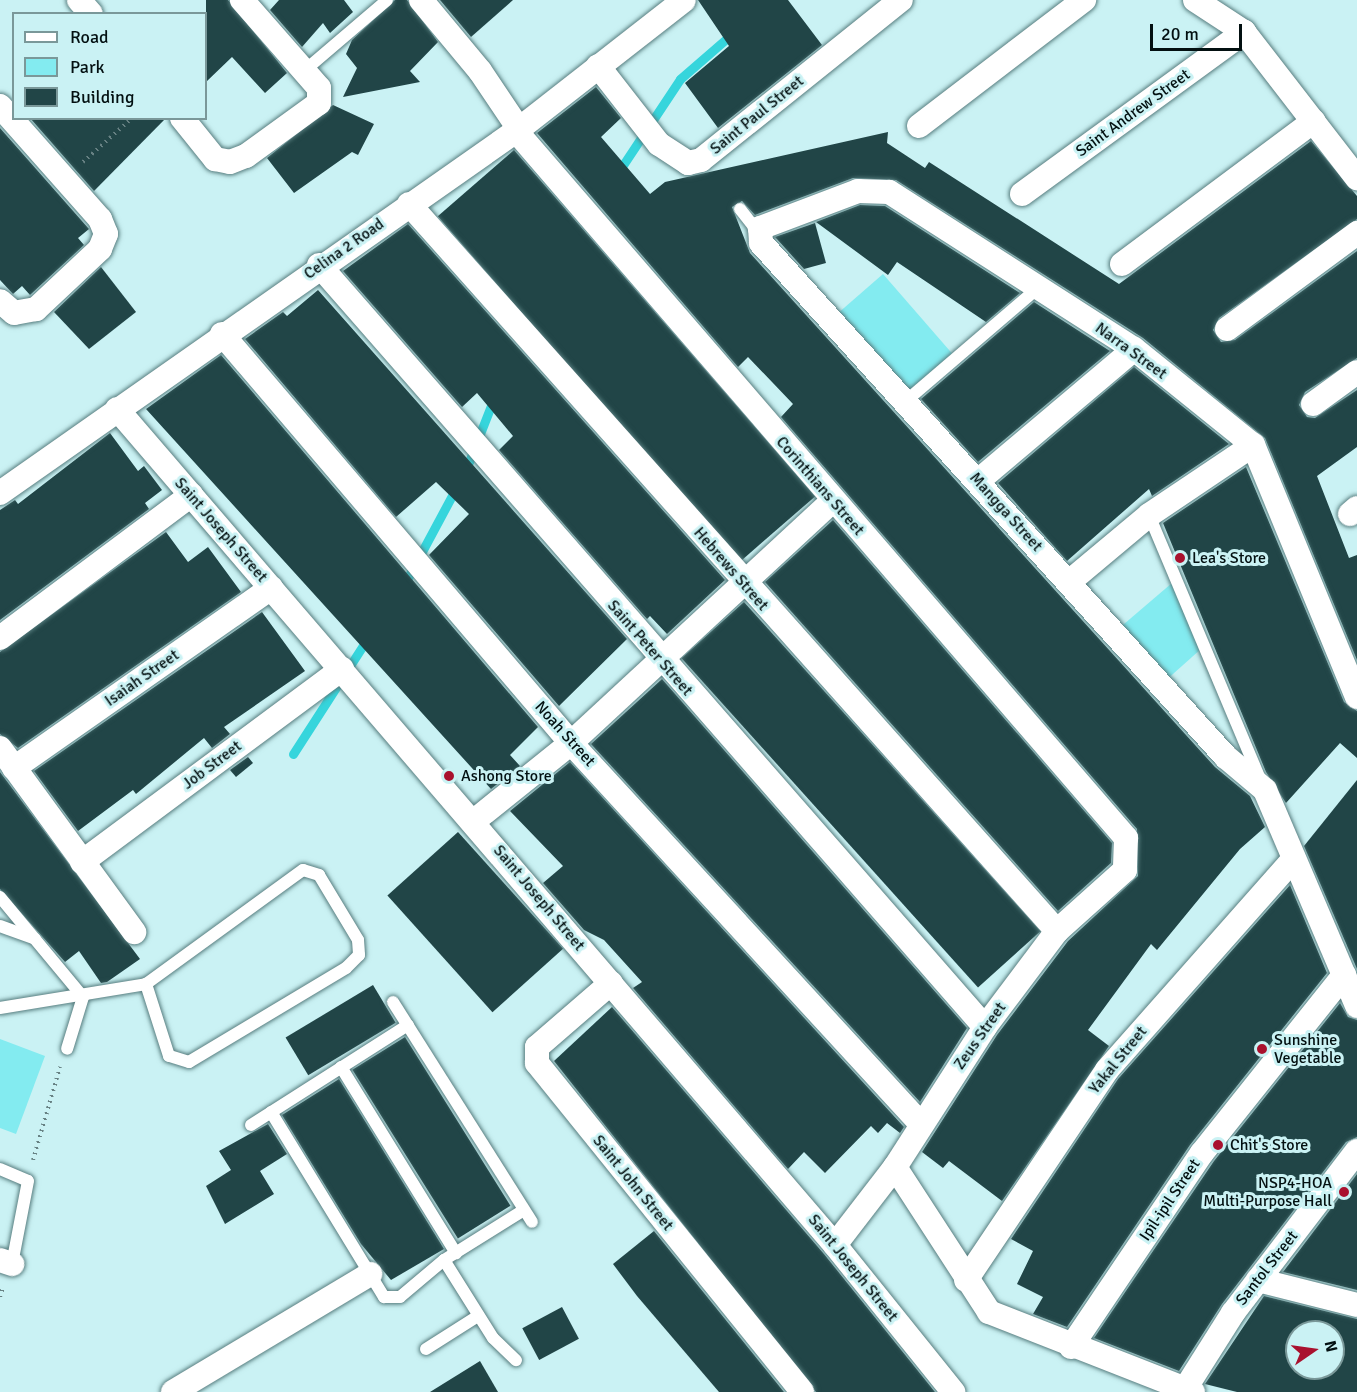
<!DOCTYPE html>
<style>
body{margin:0}
#map{position:relative;width:1357px;height:1392px;overflow:hidden;background:#caf2f4;font-family:Signika,sans-serif}
div>[style]{position:absolute}
[style*='--x']{left:calc(var(--x)*1px);top:calc(var(--y)*1px);width:calc(var(--w)*1px);rotate:calc(var(--a)*1deg)}
.green>*{inset:0;background:#83ebf0;transform-origin:0 0}
.stream>*{height:9px;margin:-4.5px;padding:0 4.5px;transform-origin:4.5px;border-radius:4.5px;background:#36d5dc}
.building>*{inset:0;background:#214547;transform-origin:0 0}
.path>*{height:4px;margin-top:-2px;transform-origin:0;background:repeating-linear-gradient(90deg,#678183 0 1.5px,transparent 0 6px)}
.roads{filter:drop-shadow(0 0 2px #577d7f) drop-shadow(0 0 2px #577d7f)}
.lane>*{height:12px;margin:-6px;padding:0 6px;transform-origin:6px;border-radius:6px;background:#fff}
.street>*{height:24px;margin:-12px;padding:0 12px;transform-origin:12px;border-radius:12px;background:#fff}
.dots>*{width:16px;height:16px;translate:-50% -50%;box-sizing:border-box;border:3px solid #caf2f4;border-radius:50%}
span{translate:-50% -50%;white-space:nowrap;text-align:center;line-height:1.15;-webkit-text-stroke:6px #caf2f4;paint-order:stroke}
.street-label{font-size:16px;color:#031011}
.poi-label{font-size:16px;color:#031011}
.left{translate:0 -50%;text-align:left}
.right{translate:-100% -50%;text-align:right}
.legend{position:absolute;left:12px;top:12px;width:195px;height:108px;box-sizing:border-box;background:#caf2f4;border:2px solid #7a9899;margin:0;padding:8px 10px;list-style:none;font-size:18px;color:#031011}
.legend li{display:flex;align-items:center;gap:12px;height:30px}
.legend b{width:30px;border:2px solid #7a9899}
.north{position:absolute;left:1285px;top:1320px;width:60px;height:60px;box-sizing:border-box;background:#caf2f4;border:2px solid #7a9899;border-radius:50%;rotate:77deg;font-size:16px;font-weight:700;line-height:24px;text-align:center;color:#031011}
.north::after{content:'';display:block;margin:auto;width:21px;height:27px;background:#a9112e;clip-path:polygon(50% 0,100% 100%,50% 72%,0 100%)}
.scale{position:absolute;left:1150px;top:24px;width:92px;height:27px;box-sizing:border-box;border:3px solid #031011;border-top:0;padding-left:8px;font-size:18px;line-height:21px;white-space:nowrap;color:#031011;-webkit-text-stroke:4px #caf2f4;paint-order:stroke}
</style>
<div id="map">
<div class="green">
<div style="left:883px;top:274px;width:106px;height:62px;rotate:49deg"></div>
<div style="clip-path:polygon(1172px 583px,1201px 649px,1164px 682px,1117px 630px)"></div>
<div style="clip-path:polygon(0 1039px,45px 1056px,16px 1134px,0 1128px)"></div>
</div>
<div class="stream">
<div style="--x:617;--y:174;--w:114;--a:-56.4"></div>
<div style="--x:680;--y:79;--w:70;--a:-41"></div>
<div style="--x:465;--y:472;--w:79;--a:-68.6"></div>
<div style="--x:404;--y:585;--w:112;--a:-61.8"></div>
<div style="--x:293;--y:754;--w:137;--a:-57.2"></div>
</div>
<div class="building">
<div style="clip-path:polygon(206px 0,228px 0,287px 73px,265px 93px,232px 57px,206px 82px)"></div>
<div style="clip-path:polygon(279px 0,344px 0,353px 12px,330px 33px,323px 23px,302px 47px,270px 10px)"></div>
<div style="clip-path:polygon(395px 0,407px 0,438px 42px,410px 71px,420px 82px,343px 97px,357px 68px,346px 54px,352px 40px)"></div>
<div style="clip-path:polygon(440px 0,513px 0,471px 37px)"></div>
<div style="clip-path:polygon(698px 0,788px 0,822px 45px,718px 128px,685px 83px,729px 46px)"></div>
<div style="clip-path:polygon(596px 87px,621px 118px,601px 137px,650px 194px,665px 182px,888px 132px,887px 143px,925px 168px,929px 162px,1119px 284px,1311px 141px,1357px 196px,1357px 219px,1219px 318px,1213px 330px,1221px 342px,1235px 340px,1357px 251px,1357px 358px,1305px 392px,1299px 405px,1307px 417px,1315px 418px,1357px 390px,1357px 447px,1317px 476px,1349px 558px,1357px 555px,1357px 660px,1265px 438px,1143px 338px,896px 180px,853px 178px,755px 215px,742px 201px,732px 207px,750px 253px,1215px 767px,1250px 796px,1265px 827px,1240px 849px,1157px 950px,1151px 944px,1088px 1030px,1109px 1046px,1002px 1201px,949px 1161px,943px 1168px,922px 1152px,997px 1035px,1068px 941px,1138px 876px,1137px 829px,781px 417px,793px 404px,748px 357px,738px 367px,537px 133px)"></div>
<div style="clip-path:polygon(333px 105px,374px 124px,358px 155px,352px 152px,294px 193px,267px 158px)"></div>
<div style="clip-path:polygon(30px 118px,166px 118px,94px 191px)"></div>
<div style="clip-path:polygon(0 128px,89px 229px,78px 238px,84px 245px,30px 295px,22px 286px,13px 294px,0 280px)"></div>
<div style="left:514px;top:150px;width:459px;height:101px;rotate:49deg"></div>
<div style="clip-path:polygon(860px 205px,885px 206px,1020px 293px,986px 322px,897px 262px,888px 275px,816px 222px)"></div>
<div style="clip-path:polygon(815px 223px,826px 263px,804px 269px,775px 237px)"></div>
<div style="clip-path:polygon(408px 224px,725px 580px,667px 634px,650px 616px,647px 619px,499px 450px,513px 436px,477px 393px,462px 407px,343px 271px)"></div>
<div style="clip-path:polygon(101px 267px,136px 312px,89px 349px,54px 312px)"></div>
<div style="clip-path:polygon(318px 290px,627px 639px,559px 706px,429px 555px,469px 514px,436px 482px,396px 517px,245px 339px,283px 312px,287px 316px)"></div>
<div style="clip-path:polygon(1034px 302px,1110px 351px,978px 462px,921px 399px)"></div>
<div style="clip-path:polygon(221px 355px,538px 727px,510px 755px,520px 766px,491px 789px,146px 409px)"></div>
<div style="clip-path:polygon(1134px 367px,1229px 444px,1152px 496px,1149px 489px,1067px 561px,998px 483px)"></div>
<div style="clip-path:polygon(110px 433px,138px 471px,144px 466px,162px 490px,145px 503px,149px 509px,0 620px,0 510px,15px 500px,18px 504px)"></div>
<div style="clip-path:polygon(1246px 467px,1344px 702px,1357px 711px,1357px 758px,1340px 743px,1286px 803px,1266px 772px,1163px 523px)"></div>
<div style="clip-path:polygon(833px 520px,1112px 843px,1111px 863px,1058px 911px,765px 582px)"></div>
<div style="clip-path:polygon(166px 532px,188px 562px,208px 547px,241px 592px,18px 748px,0 734px,0 652px)"></div>
<div style="left:744px;top:602px;width:443px;height:84px;rotate:48deg"></div>
<div style="clip-path:polygon(262px 612px,305px 671px,224px 727px,230px 734px,212px 748px,204px 738px,136px 794px,133px 790px,78px 831px,34px 771px)"></div>
<div style="clip-path:polygon(662px 679px,967px 1028px,920px 1102px,591px 744px)"></div>
<div style="clip-path:polygon(248px 757px,253px 763px,236px 777px,230px 770px)"></div>
<div style="clip-path:polygon(570px 762px,904px 1127px,900px 1133px,887px 1123px,878px 1133px,871px 1126px,825px 1173px,804px 1152px,788px 1169px,633px 988px,642px 982px,604px 940px,584px 930px,543px 883px,563px 866px,510px 811px)"></div>
<div style="clip-path:polygon(0 772px,140px 959px,107px 982px,101px 983px,79px 951px,65px 962px,0 889px)"></div>
<div style="clip-path:polygon(1357px 780px,1357px 969px,1304px 846px)"></div>
<div style="left:458px;top:832px;width:157px;height:95px;rotate:48deg"></div>
<div style="clip-path:polygon(1290px 885px,1327px 973px,1190px 1145px,1067px 1327px,1033px 1314px,1043px 1297px,1017px 1284px,1033px 1251px,1011px 1239px,1118px 1079px)"></div>
<div style="left:373px;top:985px;width:44px;height:102px;rotate:59deg"></div>
<div style="clip-path:polygon(1340px 1003px,1348px 1017px,1357px 1020px,1357px 1137px,1346px 1142px,1222px 1304px,1179px 1371px,1094px 1338px,1214px 1161px)"></div>
<div style="clip-path:polygon(612px 1007px,824px 1254px,935px 1392px,816px 1392px,554px 1061px)"></div>
<div style="left:405px;top:1037px;width:199px;height:62px;rotate:58deg"></div>
<div style="clip-path:polygon(339px 1079px,444px 1249px,391px 1280px,361px 1244px,282px 1115px)"></div>
<div style="clip-path:polygon(268px 1124px,287px 1154px,260px 1171px,274px 1194px,225px 1224px,206px 1186px,231px 1170px,219px 1151px)"></div>
<div style="clip-path:polygon(1357px 1174px,1357px 1290px,1283px 1272px)"></div>
<div style="clip-path:polygon(654px 1231px,784px 1392px,719px 1392px,637px 1296px,613px 1264px)"></div>
<div style="clip-path:polygon(evenodd,1264px 1296px,1357px 1319px,1357px 1392px,1237px 1392px,1205px 1384px,1264px 1296px,1297px 1332px,1333px 1332px,1333px 1368px,1297px 1368px,1297px 1332px)"></div>
<div style="left:562px;top:1307px;width:36px;height:45px;rotate:62deg"></div>
<div style="clip-path:polygon(480px 1361px,498px 1392px,430px 1392px)"></div>
</div>
<div class="path">
<div style="--x:83;--y:162;--w:66;--a:-41.9"></div>
<div style="--x:33;--y:1160;--w:97;--a:-73.8"></div>
<div style="--x:0;--y:1297;--w:10;--a:-73"></div>
</div>
<div class="roads">
<div class="lane">
<div style="--x:304;--y:71;--w:109;--a:-40.5"></div>
<div style="--x:740;--y:209;--w:31;--a:52"></div>
<div style="--x:906;--y:401;--w:174;--a:-40.6"></div>
<div style="--x:1149;--y:515;--w:286;--a:67.2"></div>
<div style="--x:0;--y:897;--w:130;--a:50.3"></div>
<div style="--x:83;--y:997;--w:54;--a:107.1"></div>
<div style="--x:0;--y:926;--w:37;--a:20"></div>
<div style="--x:393;--y:1002;--w:260;--a:57.7"></div>
<div style="--x:0;--y:1008;--w:148;--a:-9.3"></div>
<div style="--x:146;--y:984;--w:194;--a:-36"></div>
<div style="--x:303;--y:870;--w:17;--a:17"></div>
<div style="--x:319;--y:875;--w:76;--a:59"></div>
<div style="--x:358;--y:940;--w:15;--a:86"></div>
<div style="--x:359;--y:955;--w:18;--a:135"></div>
<div style="--x:346;--y:968;--w:183;--a:149.1"></div>
<div style="--x:189;--y:1062;--w:21;--a:-163"></div>
<div style="--x:169;--y:1056;--w:76;--a:-107.7"></div>
<div style="--x:341;--y:1067;--w:219;--a:58.3"></div>
<div style="--x:271;--y:1112;--w:217;--a:58.6"></div>
<div style="--x:384;--y:1297;--w:16;--a:0"></div>
<div style="--x:400;--y:1297;--w:57;--a:-40.1"></div>
<div style="--x:444;--y:1260;--w:94;--a:-32"></div>
<div style="--x:251;--y:1125;--w:186;--a:-32.5"></div>
<div style="--x:0;--y:1169;--w:30;--a:23"></div>
<div style="--x:28;--y:1181;--w:85;--a:100.9"></div>
<div style="--x:444;--y:1260;--w:92;--a:57.9"></div>
<div style="--x:493;--y:1338;--w:32;--a:44"></div>
<div style="--x:426;--y:1349;--w:62;--a:-32.4"></div>
</div>
<div class="street">
<div style="--x:79;--y:0;--w:18;--a:49"></div>
<div style="--x:421;--y:0;--w:92;--a:50.3"></div>
<div style="--x:480;--y:71;--w:70;--a:56.1"></div>
<div style="--x:1195;--y:0;--w:59;--a:33.1"></div>
<div style="--x:1244;--y:32;--w:185;--a:52.3"></div>
<div style="--x:598;--y:66;--w:99;--a:52"></div>
<div style="--x:659;--y:144;--w:35;--a:33"></div>
<div style="--x:688;--y:163;--w:13;--a:-13"></div>
<div style="--x:701;--y:160;--w:256;--a:-38.7"></div>
<div style="--x:0;--y:106;--w:151;--a:48.5"></div>
<div style="--x:100;--y:219;--w:16;--a:68"></div>
<div style="--x:106;--y:234;--w:16;--a:112"></div>
<div style="--x:100;--y:249;--w:88;--a:136.8"></div>
<div style="--x:36;--y:309;--w:22;--a:170"></div>
<div style="--x:14;--y:313;--w:18;--a:-139"></div>
<div style="--x:182;--y:118;--w:53;--a:51.2"></div>
<div style="--x:215;--y:159;--w:15;--a:11"></div>
<div style="--x:230;--y:162;--w:17;--a:-21"></div>
<div style="--x:246;--y:156;--w:90;--a:-36"></div>
<div style="--x:319;--y:103;--w:15;--a:-90"></div>
<div style="--x:319;--y:88;--w:117;--a:-131.2"></div>
<div style="--x:919;--y:126;--w:208;--a:-37.4"></div>
<div style="--x:516;--y:131;--w:934;--a:49.21"></div>
<div style="--x:1126;--y:838;--w:32;--a:92"></div>
<div style="--x:1125;--y:870;--w:91;--a:138.1"></div>
<div style="--x:1057;--y:931;--w:120;--a:126.9"></div>
<div style="--x:985;--y:1027;--w:166;--a:122.7"></div>
<div style="--x:895;--y:1167;--w:98;--a:127.6"></div>
<div style="--x:1022;--y:194;--w:275;--a:-36.1"></div>
<div style="--x:409;--y:204;--w:974;--a:48.29"></div>
<div style="--x:1122;--y:264;--w:239;--a:-36.7"></div>
<div style="--x:319;--y:265;--w:1012;--a:48.85"></div>
<div style="--x:1227;--y:329;--w:162;--a:-36.4"></div>
<div style="--x:222;--y:334;--w:538;--a:49.53"></div>
<div style="--x:571;--y:743;--w:516;--a:47.43"></div>
<div style="--x:1313;--y:404;--w:54;--a:-36"></div>
<div style="--x:117;--y:409;--w:1102;--a:49.34"></div>
<div style="--x:835;--y:1245;--w:189;--a:51.2"></div>
<div style="--x:978;--y:481;--w:204;--a:-40.2"></div>
<div style="--x:0;--y:493;--w:634;--a:-35.04"></div>
<div style="--x:519;--y:129;--w:209;--a:-38"></div>
<div style="--x:1350;--y:514;--w:9;--a:-41"></div>
<div style="--x:1069;--y:582;--w:104;--a:-39.9"></div>
<div style="--x:1149;--y:515;--w:125;--a:-33.9"></div>
<div style="--x:0;--y:638;--w:239;--a:-36.8"></div>
<div style="--x:1357;--y:697;--w:273;--a:-112.4"></div>
<div style="--x:1253;--y:445;--w:153;--a:-141.1"></div>
<div style="--x:1134;--y:349;--w:291;--a:-147.3"></div>
<div style="--x:889;--y:192;--w:31;--a:-178"></div>
<div style="--x:858;--y:191;--w:105;--a:159.3"></div>
<div style="--x:760;--y:228;--w:15;--a:86"></div>
<div style="--x:761;--y:243;--w:693;--a:47.87"></div>
<div style="--x:1226;--y:757;--w:51;--a:40.2"></div>
<div style="--x:1265;--y:790;--w:235;--a:66.9"></div>
<div style="--x:0;--y:748;--w:228;--a:53.9"></div>
<div style="--x:14;--y:768;--w:314;--a:-35"></div>
<div style="--x:474;--y:821;--w:124;--a:-38.8"></div>
<div style="--x:571;--y:743;--w:356;--a:-42.8"></div>
<div style="--x:82;--y:862;--w:324;--a:-36.6"></div>
<div style="--x:611;--y:983;--w:98;--a:139.1"></div>
<div style="--x:537;--y:1047;--w:16;--a:90"></div>
<div style="--x:537;--y:1063;--w:422;--a:51.1"></div>
<div style="--x:895;--y:1167;--w:173;--a:57"></div>
<div style="--x:989;--y:1312;--w:219;--a:21.4"></div>
<div style="--x:0;--y:1260;--w:13;--a:18"></div>
<div style="--x:966;--y:1280;--w:253;--a:-56.1"></div>
<div style="--x:1107;--y:1070;--w:282;--a:-48.5"></div>
<div style="--x:1258;--y:1280;--w:102;--a:14.2"></div>
<div style="--x:1071;--y:1347;--w:234;--a:-56"></div>
<div style="--x:1202;--y:1153;--w:228;--a:-51.4"></div>
<div style="--x:1185;--y:1389;--w:90;--a:-57.7"></div>
<div style="--x:1233;--y:1313;--w:204;--a:-52.6"></div>
<div style="--x:173;--y:1392;--w:230;--a:-30.9"></div>
</div>
</div>
<div class="dots">
<div style="left:1180px;top:558px;background:#a9112e"></div>
<div style="left:449px;top:776px;background:#a9112e"></div>
<div style="left:1262px;top:1049px;background:#a9112e"></div>
<div style="left:1218px;top:1145px;background:#a9112e"></div>
<div style="left:1344px;top:1192px;background:#a9112e"></div>
</div>
<div class="street-label">
<span style="left:1133px;top:113px;rotate:-36deg">Saint Andrew Street</span>
<span style="left:757px;top:115px;rotate:-39deg">Saint Paul Street</span>
<span style="left:344px;top:249px;rotate:-35deg">Celina 2 Road</span>
<span style="left:1131px;top:351px;rotate:36deg">Narra Street</span>
<span style="left:820px;top:486px;rotate:49deg">Corinthians Street</span>
<span style="left:1006px;top:512px;rotate:48deg">Mangga Street</span>
<span style="left:221px;top:530px;rotate:49deg">Saint Joseph Street</span>
<span style="left:731px;top:569px;rotate:49deg">Hebrews Street</span>
<span style="left:650px;top:648px;rotate:49deg">Saint Peter Street</span>
<span style="left:142px;top:678px;rotate:-35deg">Isaiah Street</span>
<span style="left:565px;top:734px;rotate:48deg">Noah Street</span>
<span style="left:212px;top:765px;rotate:-37deg">Job Street</span>
<span style="left:539px;top:898px;rotate:50deg">Saint Joseph Street</span>
<span style="left:980px;top:1036px;rotate:-55deg">Zeus Street</span>
<span style="left:1118px;top:1060px;rotate:-51deg">Yakal Street</span>
<span style="left:633px;top:1183px;rotate:51deg">Saint John Street</span>
<span style="left:1170px;top:1200px;rotate:-56deg">Ipil-ipil Street</span>
<span style="left:853px;top:1268px;rotate:51deg">Saint Joseph Street</span>
<span style="left:1267px;top:1268px;rotate:-52deg">Santol Street</span>
</div>
<div class="poi-label">
<span class="left" style="left:1192px;top:558px">Lea's Store</span>
<span class="left" style="left:461px;top:776px">Ashong Store</span>
<span class="left" style="left:1274px;top:1049px">Sunshine<br>Vegetable</span>
<span class="left" style="left:1230px;top:1145px">Chit's Store</span>
<span class="right" style="left:1332px;top:1192px">NSP4-HOA<br>Multi-Purpose Hall</span>
</div>
<ul class="legend">
<li><b style="height:8px;background:#fff"></b>Road</li>
<li><b style="height:16px;background:#83ebf0"></b>Park</li>
<li><b style="height:16px;background:#214547"></b>Building</li>
</ul>
<div class="north">N</div>
<div class="scale">20 m</div>
</div>
